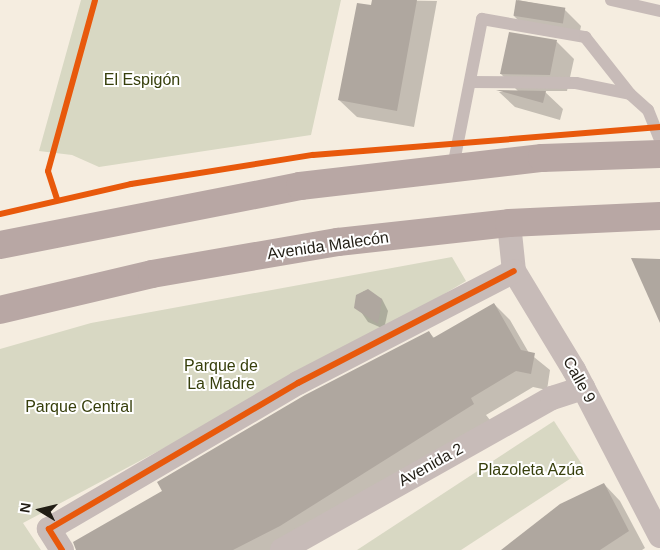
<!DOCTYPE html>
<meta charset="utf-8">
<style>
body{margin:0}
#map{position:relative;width:660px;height:550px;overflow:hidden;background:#f5ede0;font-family:Helvetica,sans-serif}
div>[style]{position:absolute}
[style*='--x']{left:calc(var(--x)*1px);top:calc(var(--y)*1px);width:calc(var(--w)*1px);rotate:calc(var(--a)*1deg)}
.green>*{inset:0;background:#d8d8c3}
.shadow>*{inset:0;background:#0003}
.building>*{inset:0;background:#afa79f;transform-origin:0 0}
.lane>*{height:12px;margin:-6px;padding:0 6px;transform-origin:6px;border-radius:6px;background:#c7bbb8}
.street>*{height:24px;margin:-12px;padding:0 12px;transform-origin:12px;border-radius:12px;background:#c7bbb8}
.primary>*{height:28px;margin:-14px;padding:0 14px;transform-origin:14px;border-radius:14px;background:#b8a7a4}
.cycleway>*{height:6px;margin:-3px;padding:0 3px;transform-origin:3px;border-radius:3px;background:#e8590c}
span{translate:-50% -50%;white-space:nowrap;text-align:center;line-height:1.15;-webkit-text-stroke:4px #fff;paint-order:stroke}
.park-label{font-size:16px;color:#373f0c}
.street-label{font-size:16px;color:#211d14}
.north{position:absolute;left:15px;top:485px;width:50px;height:50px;-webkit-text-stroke:4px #fff;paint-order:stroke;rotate:279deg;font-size:14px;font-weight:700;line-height:20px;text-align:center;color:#211d14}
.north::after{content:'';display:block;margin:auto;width:18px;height:22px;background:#211d14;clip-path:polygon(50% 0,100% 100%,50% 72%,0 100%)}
</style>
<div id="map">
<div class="green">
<div style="clip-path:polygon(81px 0,341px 0,311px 135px,99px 167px,72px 155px,39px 151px)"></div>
<div style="clip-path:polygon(452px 257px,466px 281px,364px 342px,23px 523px,41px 550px,0 550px,0 349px,91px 323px)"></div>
<div style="clip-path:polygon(554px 421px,585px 469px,461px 550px,357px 550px)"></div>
</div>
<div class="shadow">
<div style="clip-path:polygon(374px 0,437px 1px,414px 127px,357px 117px,339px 100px)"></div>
<div style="clip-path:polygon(518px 0,564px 9px,581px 26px,578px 41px,531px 33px,514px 16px)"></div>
<div style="clip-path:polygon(510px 33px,557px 42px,574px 59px,567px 91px,544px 91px,563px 109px,560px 120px,515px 107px,499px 92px,519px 92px,501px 74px)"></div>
<div style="clip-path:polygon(364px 291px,382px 299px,388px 311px,384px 329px,368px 322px,355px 303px)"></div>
<div style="clip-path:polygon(494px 304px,510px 320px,529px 353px,550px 370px,547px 390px,533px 387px,486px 415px,490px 420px,281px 550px,87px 550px,163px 491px,429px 332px,435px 339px)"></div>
<div style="clip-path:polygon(604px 484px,620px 501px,645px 548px,642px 550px,504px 550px)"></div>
</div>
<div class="building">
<div style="clip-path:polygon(372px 0,417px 0,397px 111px,338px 100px,357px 3px,371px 5px)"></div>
<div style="left:516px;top:0;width:50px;height:16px;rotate:9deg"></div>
<div style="clip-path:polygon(509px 32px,557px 40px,550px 75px,500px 74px)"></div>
<div style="clip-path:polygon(496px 90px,546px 91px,543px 103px)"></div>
<div style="clip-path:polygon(631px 258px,660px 259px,660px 323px)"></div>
<div style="clip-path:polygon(368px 289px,382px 299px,378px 324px,354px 308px,356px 295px)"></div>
<div style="clip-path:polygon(494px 303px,521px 350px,535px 353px,531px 374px,516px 371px,471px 398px,474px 404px,280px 526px,233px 550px,76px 550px,73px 542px,162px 491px,157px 482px,305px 395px,429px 331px,433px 338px)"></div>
<div style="clip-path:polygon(604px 483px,629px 531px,600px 550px,501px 550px,560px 504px)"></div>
</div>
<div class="lane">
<div style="--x:611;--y:0;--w:50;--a:12.7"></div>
<div style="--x:470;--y:82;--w:106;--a:0.5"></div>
<div style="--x:576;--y:83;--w:55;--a:11.5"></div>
<div style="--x:630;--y:94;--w:24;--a:42"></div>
<div style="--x:648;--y:110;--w:32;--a:68"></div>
<div style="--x:453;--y:167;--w:151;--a:-78.9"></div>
<div style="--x:482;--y:19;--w:105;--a:9.9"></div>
<div style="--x:585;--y:37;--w:73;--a:51.7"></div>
</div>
<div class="street">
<div style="--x:509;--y:223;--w:48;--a:84.1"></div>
<div style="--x:514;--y:271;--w:116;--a:58.8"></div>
<div style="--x:574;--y:370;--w:187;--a:62.6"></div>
<div style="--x:62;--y:550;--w:25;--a:-122"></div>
<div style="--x:49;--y:529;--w:289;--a:-30.4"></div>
<div style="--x:298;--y:383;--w:243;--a:-27.4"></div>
<div style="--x:282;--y:550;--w:310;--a:-29.4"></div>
<div style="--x:552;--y:398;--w:33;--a:-18"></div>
</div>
<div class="primary">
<div style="--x:0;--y:245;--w:306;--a:-11.1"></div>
<div style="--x:300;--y:186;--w:244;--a:-6.6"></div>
<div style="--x:542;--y:158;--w:118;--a:-1.9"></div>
<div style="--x:0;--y:310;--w:156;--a:-13.3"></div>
<div style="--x:152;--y:274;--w:189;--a:-9.8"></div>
<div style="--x:338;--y:242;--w:172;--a:-6.3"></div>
<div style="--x:509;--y:223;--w:151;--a:-2.7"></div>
</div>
<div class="cycleway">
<div style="--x:57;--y:199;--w:29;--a:-108"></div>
<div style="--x:48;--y:171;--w:177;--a:-74.6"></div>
<div style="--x:0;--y:214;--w:134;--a:-12.9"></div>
<div style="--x:131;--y:184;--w:184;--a:-9.1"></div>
<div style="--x:313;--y:155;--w:348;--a:-4.6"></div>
<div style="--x:62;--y:550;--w:25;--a:-122"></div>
<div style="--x:49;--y:529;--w:289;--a:-30.4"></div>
<div style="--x:298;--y:383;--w:243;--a:-27.4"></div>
</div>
<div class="park-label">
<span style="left:142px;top:80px">El Espigón</span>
<span style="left:221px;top:375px">Parque de<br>La Madre</span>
<span style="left:79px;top:407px">Parque Central</span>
<span style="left:531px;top:470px">Plazoleta Azúa</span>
</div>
<div class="street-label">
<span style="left:328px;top:246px;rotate:-8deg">Avenida Malecón</span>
<span style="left:579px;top:380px;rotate:61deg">Calle 9</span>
<span style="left:431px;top:465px;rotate:-29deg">Avenida 2</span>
</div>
<div class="north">N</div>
</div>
